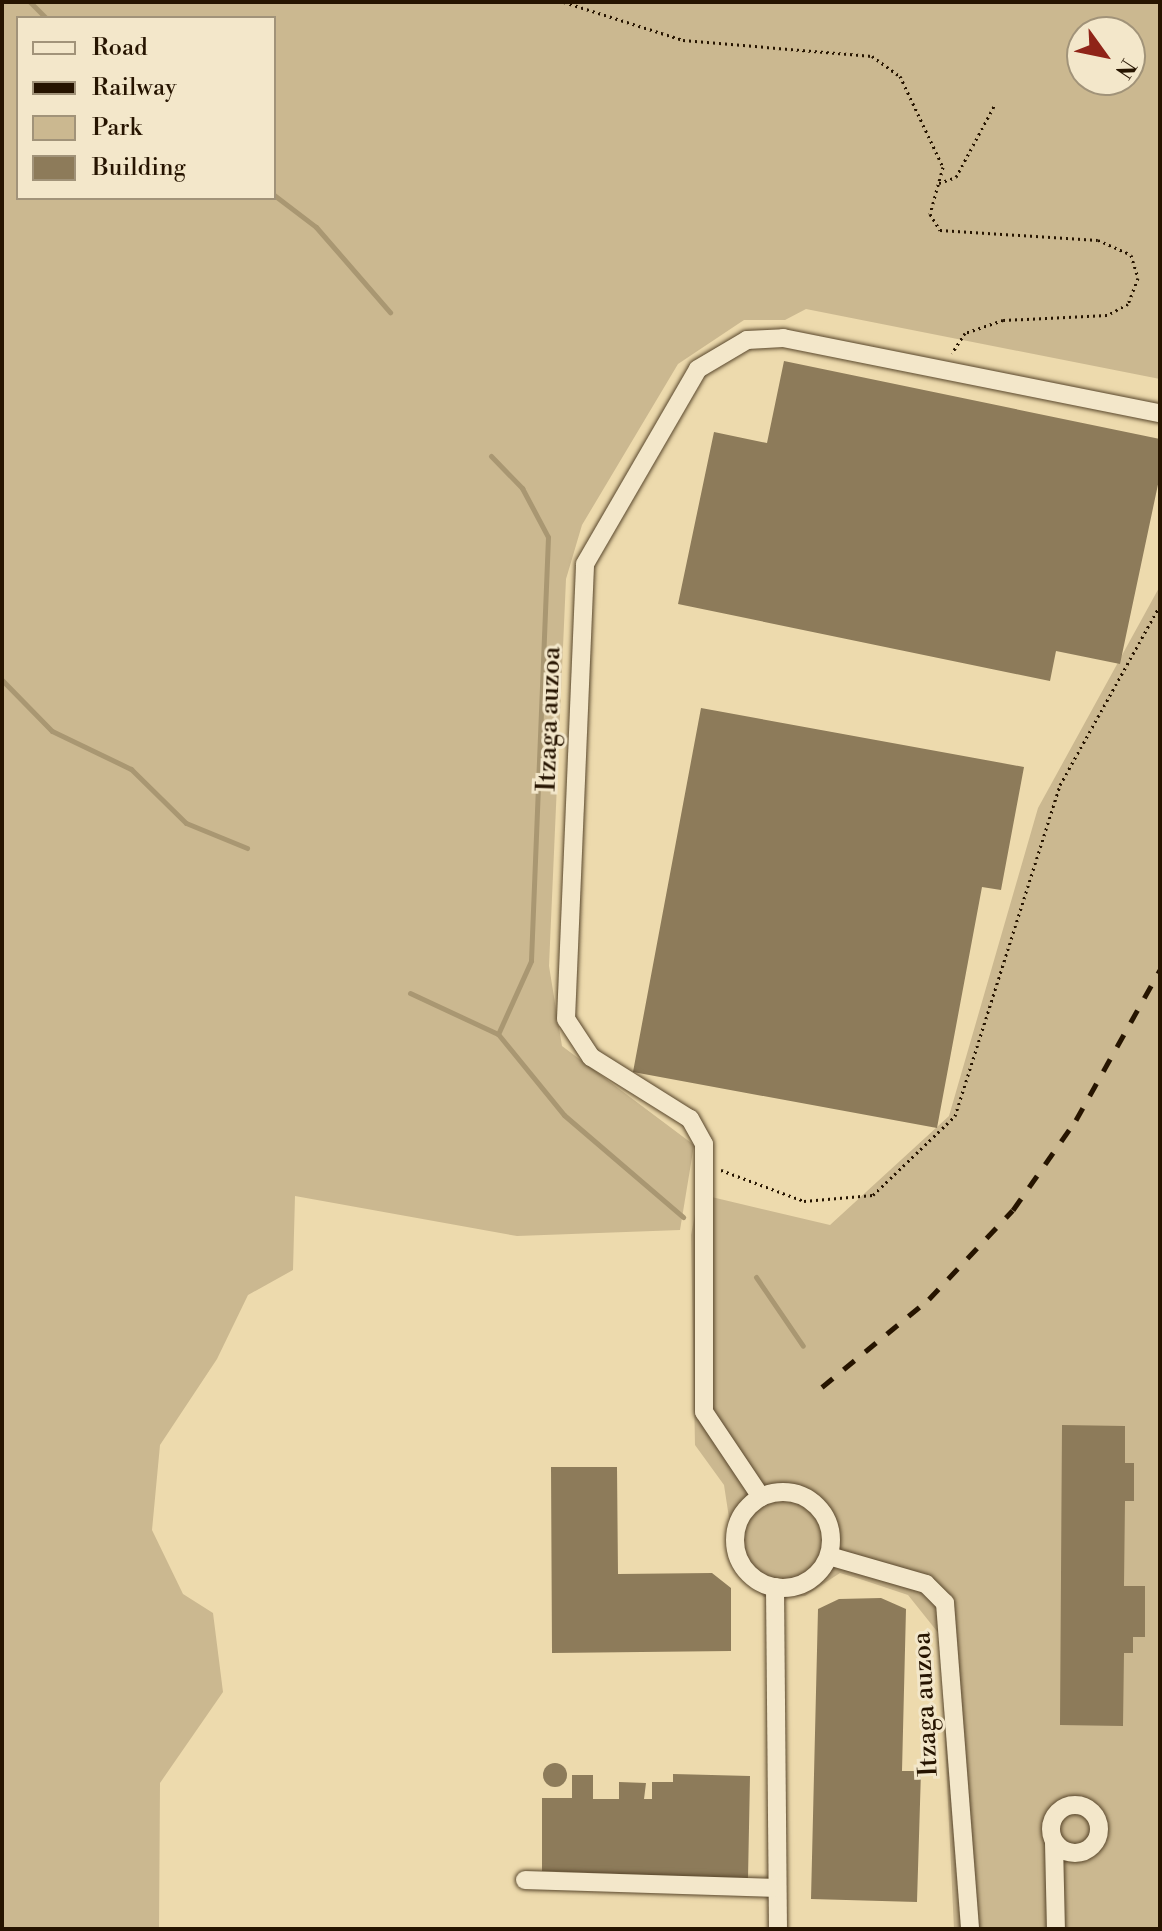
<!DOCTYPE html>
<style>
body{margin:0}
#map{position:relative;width:1162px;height:1931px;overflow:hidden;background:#eddaad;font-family:"Libre Bodoni",serif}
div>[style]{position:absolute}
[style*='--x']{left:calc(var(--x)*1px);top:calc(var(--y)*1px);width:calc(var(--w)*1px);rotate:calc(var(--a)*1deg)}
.green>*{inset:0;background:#cbb890}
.stream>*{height:5px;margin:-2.5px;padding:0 2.5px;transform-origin:2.5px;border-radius:2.5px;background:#a99772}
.building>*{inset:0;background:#8d7b5a}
.round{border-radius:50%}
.path>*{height:3px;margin-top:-1.5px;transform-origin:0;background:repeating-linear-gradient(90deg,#261400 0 2px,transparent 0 6px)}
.roads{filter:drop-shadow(0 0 2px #58462b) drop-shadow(0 0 2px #58462b)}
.street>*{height:18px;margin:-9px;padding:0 9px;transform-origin:9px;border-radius:9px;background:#f3e7ca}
.street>.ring{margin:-9px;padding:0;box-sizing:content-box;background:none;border:18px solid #f3e7ca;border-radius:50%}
.rail>*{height:5px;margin-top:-2.5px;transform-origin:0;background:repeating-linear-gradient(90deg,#261400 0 14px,transparent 0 28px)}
span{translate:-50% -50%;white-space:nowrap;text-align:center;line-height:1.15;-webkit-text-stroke:6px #f3e7ca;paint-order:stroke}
.street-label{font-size:26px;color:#261400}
.frame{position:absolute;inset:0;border:4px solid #261400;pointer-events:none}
.legend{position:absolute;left:16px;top:16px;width:260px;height:184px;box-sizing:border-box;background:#f3e7ca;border:2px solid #a19379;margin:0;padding:10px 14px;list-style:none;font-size:24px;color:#261400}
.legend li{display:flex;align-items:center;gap:16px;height:40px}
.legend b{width:40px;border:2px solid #a19379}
.north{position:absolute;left:1066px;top:16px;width:80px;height:80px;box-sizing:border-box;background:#f3e7ca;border:2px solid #a19379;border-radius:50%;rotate:123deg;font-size:22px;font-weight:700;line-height:32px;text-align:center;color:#261400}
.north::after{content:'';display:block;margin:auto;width:28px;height:36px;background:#8f2418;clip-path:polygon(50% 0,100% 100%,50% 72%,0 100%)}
</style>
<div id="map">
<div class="green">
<div style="clip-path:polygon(evenodd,2px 2px,1160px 2px,1160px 379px,806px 309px,785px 320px,744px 320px,678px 364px,582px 525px,566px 579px,549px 966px,562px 1046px,694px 1145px,680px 1230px,517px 1236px,295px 1196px,293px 1270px,248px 1295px,217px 1359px,160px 1445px,152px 1530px,183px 1594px,213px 1613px,223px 1692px,160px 1783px,159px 1929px,2px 1929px,2px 2px,18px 18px,274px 18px,274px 198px,18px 198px,18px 18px,2px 2px,1082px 32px,1130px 32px,1130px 80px,1082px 80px,1082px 32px)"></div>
<div style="clip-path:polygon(1160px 586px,1160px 1929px,954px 1929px,940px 1635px,908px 1595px,860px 1579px,840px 1573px,805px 1596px,764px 1597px,737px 1570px,724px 1485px,695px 1445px,691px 1235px,699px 1194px,830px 1225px,949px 1116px,1038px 808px)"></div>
</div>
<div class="stream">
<div style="--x:30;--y:2;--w:23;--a:45"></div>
<div style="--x:274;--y:195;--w:53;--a:37.3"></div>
<div style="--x:316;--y:227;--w:113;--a:49"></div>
<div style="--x:491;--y:456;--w:45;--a:45.9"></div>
<div style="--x:522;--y:488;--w:55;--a:62"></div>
<div style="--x:548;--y:537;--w:424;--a:92.3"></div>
<div style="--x:531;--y:961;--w:80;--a:114.3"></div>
<div style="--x:2;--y:680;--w:71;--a:45.6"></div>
<div style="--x:52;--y:731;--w:88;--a:25.7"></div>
<div style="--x:131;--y:769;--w:77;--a:44.5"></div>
<div style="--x:186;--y:823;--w:66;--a:22.3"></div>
<div style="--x:410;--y:993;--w:97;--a:25"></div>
<div style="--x:498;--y:1034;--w:104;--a:50.8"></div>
<div style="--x:564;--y:1115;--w:157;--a:40.6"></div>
<div style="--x:756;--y:1277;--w:83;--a:55.7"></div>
</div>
<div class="building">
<div style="clip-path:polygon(784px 361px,1160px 439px,1160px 475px,1120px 664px,1056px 651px,1050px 681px,678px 604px,714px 432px,767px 443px)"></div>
<div style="clip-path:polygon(701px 708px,1024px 767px,1001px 890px,982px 887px,937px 1128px,633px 1072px)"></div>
<div style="clip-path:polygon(1062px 1425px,1125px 1426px,1125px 1463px,1134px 1463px,1134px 1501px,1125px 1501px,1124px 1586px,1145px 1586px,1145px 1637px,1133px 1637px,1133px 1653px,1124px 1653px,1123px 1726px,1060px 1725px)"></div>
<div style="clip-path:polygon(551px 1467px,617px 1467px,618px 1574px,712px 1573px,731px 1588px,731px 1651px,552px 1653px)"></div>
<div style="clip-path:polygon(881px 1598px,906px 1609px,902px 1771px,921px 1771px,917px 1902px,811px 1899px,818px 1609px,839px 1599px)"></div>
<div class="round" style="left:543px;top:1763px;width:24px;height:24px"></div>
<div style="clip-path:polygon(673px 1774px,750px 1776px,748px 1879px,542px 1871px,542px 1798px,572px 1798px,572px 1775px,593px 1775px,593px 1799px,619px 1799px,619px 1782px,646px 1783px,644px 1799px,652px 1799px,652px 1782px,673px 1782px)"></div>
</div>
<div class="path">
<div style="--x:564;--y:2;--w:125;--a:17.7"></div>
<div style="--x:683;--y:40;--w:190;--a:4.8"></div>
<div style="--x:872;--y:56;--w:34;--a:36"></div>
<div style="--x:900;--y:76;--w:101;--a:64.7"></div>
<div style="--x:943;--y:167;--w:49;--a:105.5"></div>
<div style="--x:930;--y:214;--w:19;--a:58"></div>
<div style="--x:940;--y:230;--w:158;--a:3.6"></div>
<div style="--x:1098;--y:240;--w:36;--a:24"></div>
<div style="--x:1131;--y:255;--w:24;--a:73"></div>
<div style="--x:1138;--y:278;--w:28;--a:111"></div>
<div style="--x:1128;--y:304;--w:24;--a:152"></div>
<div style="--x:1107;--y:315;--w:104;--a:177.2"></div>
<div style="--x:1003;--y:320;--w:40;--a:161.1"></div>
<div style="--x:965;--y:333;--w:24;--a:123"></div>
<div style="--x:939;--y:183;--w:18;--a:-19"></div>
<div style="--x:956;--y:177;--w:81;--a:-61.8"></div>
<div style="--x:721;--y:1170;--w:89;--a:20.5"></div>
<div style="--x:804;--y:1201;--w:69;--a:-5"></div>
<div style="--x:873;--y:1195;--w:114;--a:-43.9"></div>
<div style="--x:955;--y:1116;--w:347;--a:-72.4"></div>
<div style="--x:1060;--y:785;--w:206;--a:-60.9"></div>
</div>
<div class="roads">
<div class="street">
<div class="ring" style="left:735px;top:1492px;width:78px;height:78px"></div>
<div style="--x:761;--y:1497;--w:102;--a:-123.8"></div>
<div style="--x:704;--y:1412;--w:268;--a:-90"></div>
<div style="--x:704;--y:1144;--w:29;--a:-119"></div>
<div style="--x:690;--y:1119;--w:117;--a:-147.9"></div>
<div style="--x:591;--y:1057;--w:45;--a:-123.3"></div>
<div style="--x:566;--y:1019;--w:455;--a:-87.6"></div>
<div style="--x:585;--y:564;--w:225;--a:-59.9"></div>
<div style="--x:698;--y:369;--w:57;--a:-30.6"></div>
<div style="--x:747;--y:340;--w:36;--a:-3"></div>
<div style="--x:783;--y:338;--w:384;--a:11.3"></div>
<div style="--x:829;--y:1556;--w:101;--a:16.1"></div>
<div style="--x:926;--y:1584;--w:27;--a:45"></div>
<div style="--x:945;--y:1603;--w:327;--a:85.6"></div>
<div style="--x:775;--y:1587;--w:342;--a:89.5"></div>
<div class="ring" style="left:1051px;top:1805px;width:30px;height:30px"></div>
<div style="--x:1054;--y:1843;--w:86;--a:88.7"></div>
<div style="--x:525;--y:1880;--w:252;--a:1.8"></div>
</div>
</div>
<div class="rail">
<div style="--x:822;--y:1387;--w:139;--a:-39.4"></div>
<div style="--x:929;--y:1299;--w:122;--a:-46.7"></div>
<div style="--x:1013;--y:1210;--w:110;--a:-55"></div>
<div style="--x:1076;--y:1120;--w:172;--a:-60.8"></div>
</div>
<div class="street-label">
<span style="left:550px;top:719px;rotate:-88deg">Itzaga auzoa</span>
<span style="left:926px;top:1704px;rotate:-93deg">Itzaga auzoa</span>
</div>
<div class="frame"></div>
<ul class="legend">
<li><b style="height:10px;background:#f3e7ca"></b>Road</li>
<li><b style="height:10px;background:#261400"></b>Railway</li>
<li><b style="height:22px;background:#cbb890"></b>Park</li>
<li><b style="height:22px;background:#8d7b5a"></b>Building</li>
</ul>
<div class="north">N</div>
</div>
